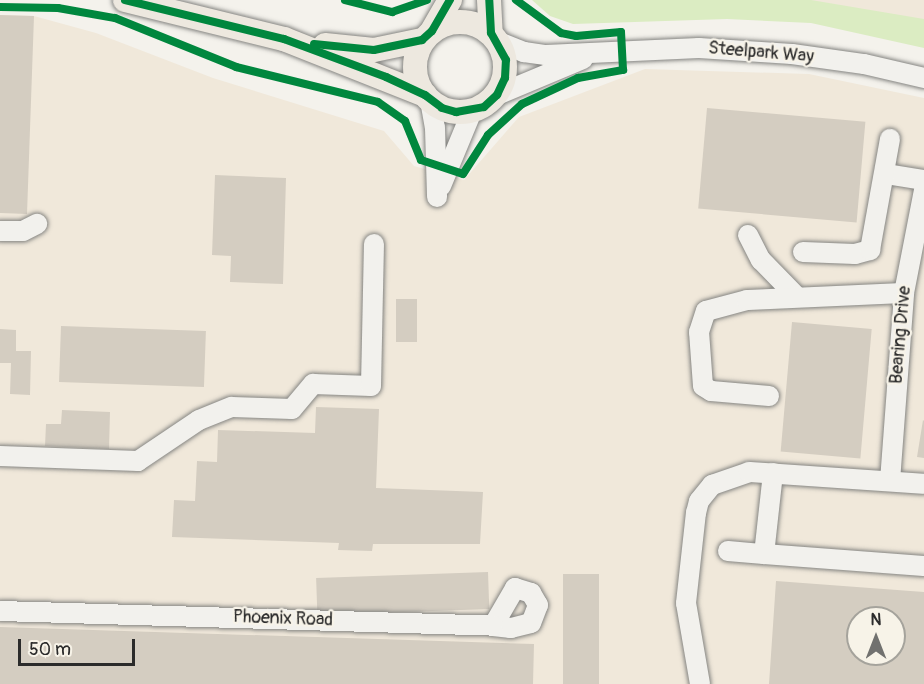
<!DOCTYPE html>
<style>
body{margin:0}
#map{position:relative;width:924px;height:684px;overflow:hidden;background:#f4f2ec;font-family:Pangolin,sans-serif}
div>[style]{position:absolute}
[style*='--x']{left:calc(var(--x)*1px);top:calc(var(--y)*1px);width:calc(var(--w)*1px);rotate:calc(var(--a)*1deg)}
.built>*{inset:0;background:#f0e8da}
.green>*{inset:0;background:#dbecc2}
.building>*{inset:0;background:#d4cdc1;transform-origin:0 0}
.roads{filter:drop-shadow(0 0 2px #858582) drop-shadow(0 0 2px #858582)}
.minor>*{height:20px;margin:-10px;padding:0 10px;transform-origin:10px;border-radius:10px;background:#f2f1ed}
.major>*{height:24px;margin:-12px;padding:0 12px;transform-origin:12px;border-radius:12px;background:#ede8df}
.major>.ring{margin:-12px;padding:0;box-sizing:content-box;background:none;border:24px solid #ede8df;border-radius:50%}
.cycleway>*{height:8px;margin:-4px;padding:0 4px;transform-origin:4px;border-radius:4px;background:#00873e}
span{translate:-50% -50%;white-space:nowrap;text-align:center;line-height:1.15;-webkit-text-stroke:4.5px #f7f3e8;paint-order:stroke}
.street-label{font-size:18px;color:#2b2b2b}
.north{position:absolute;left:846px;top:606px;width:60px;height:60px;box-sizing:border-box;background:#f7f3e8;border:2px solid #a5a39c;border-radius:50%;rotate:0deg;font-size:16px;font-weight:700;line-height:24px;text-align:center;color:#2b2b2b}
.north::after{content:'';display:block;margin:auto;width:21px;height:27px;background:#71716f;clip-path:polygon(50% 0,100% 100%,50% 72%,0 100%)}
.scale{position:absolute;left:18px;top:639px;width:117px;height:27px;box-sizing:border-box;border:3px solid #2b2b2b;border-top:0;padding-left:8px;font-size:18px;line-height:21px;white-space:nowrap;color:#2b2b2b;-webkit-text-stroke:4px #f7f3e8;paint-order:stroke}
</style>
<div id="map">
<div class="built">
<div style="clip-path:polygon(540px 0,924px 0,924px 32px)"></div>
<div style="clip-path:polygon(evenodd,0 15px,34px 16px,96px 33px,213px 78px,384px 131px,414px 166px,464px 180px,519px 117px,645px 69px,809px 74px,924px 98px,924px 684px,0 684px,0 15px,858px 618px,894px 618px,894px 654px,858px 654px,858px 618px)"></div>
</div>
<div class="green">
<div style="clip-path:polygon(532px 0,811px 0,924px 19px,924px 48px,811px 23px,727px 19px,573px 24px,550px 16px)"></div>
</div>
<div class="building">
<div style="clip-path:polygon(0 15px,34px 16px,27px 214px,0 213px)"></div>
<div style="left:707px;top:108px;width:159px;height:101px;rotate:5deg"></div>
<div style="clip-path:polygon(215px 175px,286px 178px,283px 284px,230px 282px,231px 256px,212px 255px)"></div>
<div style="left:396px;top:299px;width:21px;height:43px"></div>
<div style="left:792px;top:322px;width:80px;height:130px;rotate:5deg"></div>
<div style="left:61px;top:326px;width:145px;height:56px;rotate:2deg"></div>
<div style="clip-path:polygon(0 329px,16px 330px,16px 351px,31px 351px,30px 395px,10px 394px,11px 363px,0 363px)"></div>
<div style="clip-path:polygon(316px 407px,379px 409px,376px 488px,483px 492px,480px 544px,373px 544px,372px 551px,338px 550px,339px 543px,172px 537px,174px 500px,195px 501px,197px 461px,217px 462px,218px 430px,315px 433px)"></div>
<div style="clip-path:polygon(62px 410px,110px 412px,109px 449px,45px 446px,46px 424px,61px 424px)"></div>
<div style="clip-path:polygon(923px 420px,924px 421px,924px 458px,917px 457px)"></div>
<div style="left:488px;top:572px;width:37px;height:172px;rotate:88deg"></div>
<div style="left:563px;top:574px;width:36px;height:110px"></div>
<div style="clip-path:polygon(evenodd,776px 581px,924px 592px,924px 684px,769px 684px,776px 581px,858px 618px,894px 618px,894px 654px,858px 654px,858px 618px)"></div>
<div style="clip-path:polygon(0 627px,534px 644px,533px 684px,0 684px)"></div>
</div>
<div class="roads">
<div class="minor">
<div style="--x:499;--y:42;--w:27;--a:22"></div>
<div style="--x:524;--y:52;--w:22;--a:8"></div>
<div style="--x:546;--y:55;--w:153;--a:-2.6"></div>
<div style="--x:699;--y:48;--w:93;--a:3.7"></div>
<div style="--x:792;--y:54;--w:73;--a:7.9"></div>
<div style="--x:864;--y:64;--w:62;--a:13.1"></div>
<div style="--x:497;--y:95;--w:93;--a:-22.7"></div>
<div style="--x:430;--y:100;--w:28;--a:80"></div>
<div style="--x:435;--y:128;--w:69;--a:88.3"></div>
<div style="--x:886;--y:174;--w:38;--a:9"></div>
<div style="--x:441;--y:186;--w:81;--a:-67.5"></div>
<div style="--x:0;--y:231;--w:23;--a:0"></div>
<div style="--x:23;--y:231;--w:16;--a:-27"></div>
<div style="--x:748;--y:235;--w:28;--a:63"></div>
<div style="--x:761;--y:260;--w:50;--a:45.8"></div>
<div style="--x:803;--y:252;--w:52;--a:2.2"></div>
<div style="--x:855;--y:254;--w:16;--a:-15"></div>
<div style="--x:870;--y:250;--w:113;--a:-79.8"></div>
<div style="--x:769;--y:396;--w:58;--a:-175.1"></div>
<div style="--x:711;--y:391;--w:9;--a:-148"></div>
<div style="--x:703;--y:386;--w:54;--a:-94.2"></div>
<div style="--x:699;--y:332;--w:22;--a:-72"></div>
<div style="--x:706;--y:311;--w:42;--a:-15"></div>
<div style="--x:747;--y:300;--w:157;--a:-2.6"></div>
<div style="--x:0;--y:456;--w:138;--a:2.1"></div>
<div style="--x:138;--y:461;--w:73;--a:-33.9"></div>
<div style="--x:199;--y:420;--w:35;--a:-22"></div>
<div style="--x:232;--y:407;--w:60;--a:1.9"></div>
<div style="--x:292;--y:409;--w:33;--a:-50"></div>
<div style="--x:313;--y:384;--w:58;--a:2"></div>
<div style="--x:371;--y:386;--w:142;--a:-88.8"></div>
<div style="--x:773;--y:473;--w:81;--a:96.3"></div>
<div style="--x:764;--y:554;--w:160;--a:4.3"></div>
<div style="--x:890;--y:481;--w:189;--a:-85.7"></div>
<div style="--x:904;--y:293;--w:105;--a:-79"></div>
<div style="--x:728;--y:551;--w:36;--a:5"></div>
<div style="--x:515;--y:588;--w:17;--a:17"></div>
<div style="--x:531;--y:593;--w:14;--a:60"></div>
<div style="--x:538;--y:605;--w:19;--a:111"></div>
<div style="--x:531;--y:623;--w:21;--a:166"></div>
<div style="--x:511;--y:628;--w:18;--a:-174"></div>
<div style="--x:493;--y:626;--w:44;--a:-59.9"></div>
<div style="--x:0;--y:611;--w:493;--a:1.7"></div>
<div style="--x:700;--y:684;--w:82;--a:-99.8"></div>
<div style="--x:686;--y:603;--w:91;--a:-83.7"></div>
<div style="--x:696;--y:513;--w:12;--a:-76"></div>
<div style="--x:699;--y:501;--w:21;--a:-51"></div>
<div style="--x:712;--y:485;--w:39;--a:-19"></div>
<div style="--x:749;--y:472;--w:175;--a:3.9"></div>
</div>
<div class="major">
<div style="--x:125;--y:0;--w:164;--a:13.8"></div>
<div style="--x:284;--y:39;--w:152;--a:21.7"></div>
<div style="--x:489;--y:0;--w:33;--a:87"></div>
<div class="ring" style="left:415px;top:22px;width:66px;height:66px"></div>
<div style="--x:432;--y:31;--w:36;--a:-60"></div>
<div style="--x:325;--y:45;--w:49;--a:5.8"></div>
<div style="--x:374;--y:50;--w:49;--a:-11.8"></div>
</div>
</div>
<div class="cycleway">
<div style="--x:125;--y:0;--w:164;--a:13.8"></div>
<div style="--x:284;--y:39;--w:109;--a:20.4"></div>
<div style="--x:386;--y:77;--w:43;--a:24.8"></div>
<div style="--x:425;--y:95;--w:21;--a:37"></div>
<div style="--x:442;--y:108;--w:15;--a:16"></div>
<div style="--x:456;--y:112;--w:28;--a:-10"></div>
<div style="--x:484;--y:107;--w:18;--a:-43"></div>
<div style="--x:497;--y:95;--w:19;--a:-65"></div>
<div style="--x:505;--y:78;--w:18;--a:-87"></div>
<div style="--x:506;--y:60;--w:31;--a:-119"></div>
<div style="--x:491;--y:33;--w:33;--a:-93"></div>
<div style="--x:345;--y:0;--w:49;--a:14.3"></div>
<div style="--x:392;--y:12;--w:37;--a:-19"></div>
<div style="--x:0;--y:7;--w:58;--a:1"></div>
<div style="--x:58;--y:8;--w:58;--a:10"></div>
<div style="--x:115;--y:18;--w:131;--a:22"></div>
<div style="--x:236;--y:67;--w:146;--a:13.8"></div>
<div style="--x:378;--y:102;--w:33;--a:35"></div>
<div style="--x:405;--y:121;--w:42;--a:67.7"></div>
<div style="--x:421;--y:160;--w:44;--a:18.4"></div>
<div style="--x:463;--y:174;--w:46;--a:-57.3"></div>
<div style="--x:488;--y:135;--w:46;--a:-42.4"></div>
<div style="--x:522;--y:104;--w:62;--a:-24.9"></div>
<div style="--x:578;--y:78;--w:46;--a:-10.1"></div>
<div style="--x:623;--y:70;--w:38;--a:-93"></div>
<div style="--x:621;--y:32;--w:45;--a:174.9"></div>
<div style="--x:576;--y:36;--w:15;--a:-169"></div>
<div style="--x:561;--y:33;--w:56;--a:-143.7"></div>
<div style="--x:314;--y:44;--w:60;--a:5.7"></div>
<div style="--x:374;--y:50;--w:49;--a:-11.8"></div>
<div style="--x:422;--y:40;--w:13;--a:-42"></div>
<div style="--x:432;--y:31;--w:36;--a:-60"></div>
</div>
<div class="street-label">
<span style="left:761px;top:53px;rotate:5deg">Steelpark Way</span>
<span style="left:901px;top:335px;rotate:-85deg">Bearing Drive</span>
<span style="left:283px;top:619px;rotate:2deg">Phoenix Road</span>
</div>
<div class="north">N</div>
<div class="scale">50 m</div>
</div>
